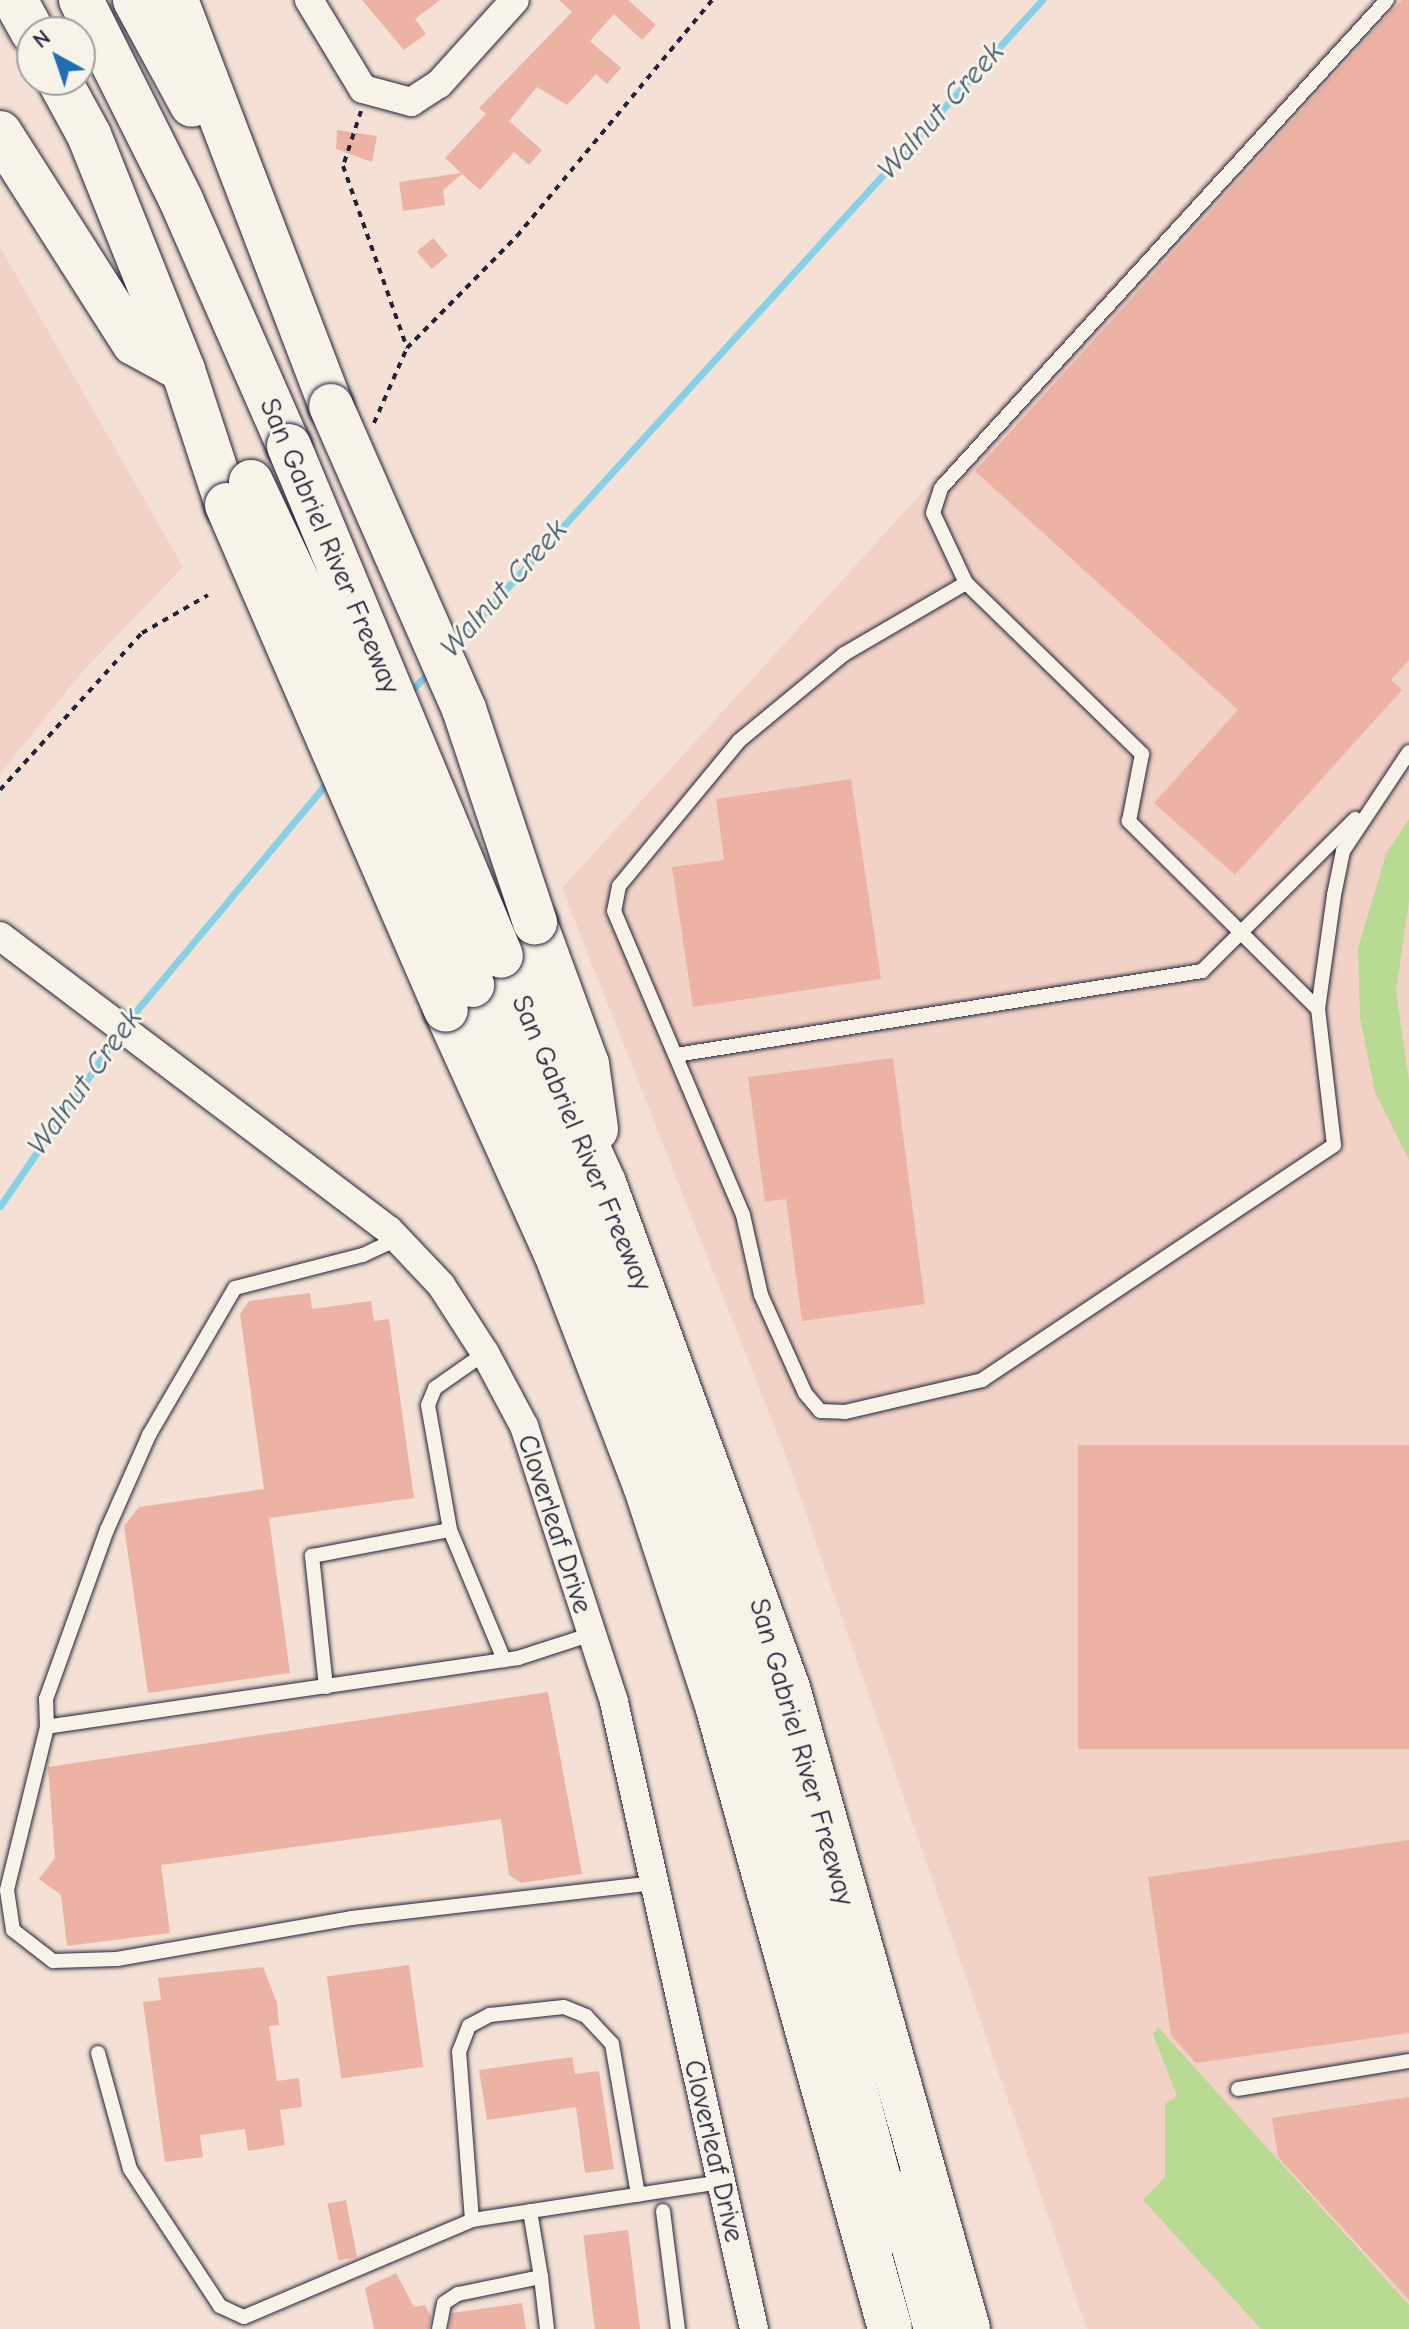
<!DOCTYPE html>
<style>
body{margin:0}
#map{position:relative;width:1409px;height:2329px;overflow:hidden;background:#f4e0d4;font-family:"Comic Neue",sans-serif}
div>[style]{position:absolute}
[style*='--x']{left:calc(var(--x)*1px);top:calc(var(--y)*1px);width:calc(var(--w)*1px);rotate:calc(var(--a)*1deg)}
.built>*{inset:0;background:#f2d2c6}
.green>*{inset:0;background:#b8da93}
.stream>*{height:7px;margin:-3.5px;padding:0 3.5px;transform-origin:3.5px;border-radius:3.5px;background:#87d1e7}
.building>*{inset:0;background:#ecb3a4;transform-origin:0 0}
.path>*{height:4px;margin-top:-2px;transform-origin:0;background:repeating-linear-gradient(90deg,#22223b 0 6px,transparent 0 12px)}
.roads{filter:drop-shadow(0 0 2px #22223b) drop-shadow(0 0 2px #22223b)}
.service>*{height:14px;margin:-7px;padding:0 7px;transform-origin:7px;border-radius:7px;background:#f7f3e8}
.minor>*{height:28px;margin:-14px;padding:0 14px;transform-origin:14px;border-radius:14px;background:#f7f3e8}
.motorway>*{height:44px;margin:-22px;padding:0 22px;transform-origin:22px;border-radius:22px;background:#f7f3e8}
.bridges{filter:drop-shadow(0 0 2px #22223b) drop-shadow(0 0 2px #22223b)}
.motorway-bridge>*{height:44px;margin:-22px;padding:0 22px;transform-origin:22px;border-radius:22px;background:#f7f3e8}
span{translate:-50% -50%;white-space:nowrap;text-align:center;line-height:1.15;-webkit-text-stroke:6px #f7f3e8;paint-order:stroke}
.street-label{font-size:28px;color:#22223b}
.water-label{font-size:30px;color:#40576f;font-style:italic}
.north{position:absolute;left:16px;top:16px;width:80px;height:80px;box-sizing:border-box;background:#f7f3e8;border:2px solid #a29fa3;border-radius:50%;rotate:320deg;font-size:22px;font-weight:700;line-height:32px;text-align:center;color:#22223b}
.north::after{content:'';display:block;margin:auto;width:28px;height:36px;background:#1f6fb2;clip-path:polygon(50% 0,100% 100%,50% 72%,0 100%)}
</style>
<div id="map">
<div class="built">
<div style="clip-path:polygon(1370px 0,1409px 0,1409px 2329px,1087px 2329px,789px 1464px,562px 888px)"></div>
<div style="clip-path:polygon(0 247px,183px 567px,83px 671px,0 774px)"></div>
</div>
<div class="green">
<div style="clip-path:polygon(1409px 819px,1409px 901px,1396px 991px,1409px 1081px,1409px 1160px,1375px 1092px,1360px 1017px,1358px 948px,1386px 854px)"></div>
<div style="clip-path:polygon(1158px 2027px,1409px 2305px,1409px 2329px,1261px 2329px,1143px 2200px,1165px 2177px,1165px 2104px,1177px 2096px,1153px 2034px)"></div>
</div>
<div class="stream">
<div style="--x:454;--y:646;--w:874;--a:-47.69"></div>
<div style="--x:407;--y:695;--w:36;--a:-46"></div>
<div style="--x:126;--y:1023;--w:319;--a:-50.1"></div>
<div style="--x:0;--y:1206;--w:210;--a:-55.5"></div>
</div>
<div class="building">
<div style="clip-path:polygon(362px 0,440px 0,415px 19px,426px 34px,404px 50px)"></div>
<div style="clip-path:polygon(559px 0,628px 0,656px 25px,642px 40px,614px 14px,590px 41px,621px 68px,607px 84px,596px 74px,567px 105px,537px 87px,509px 121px,542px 150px,529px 165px,514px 152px,480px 190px,462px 174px,443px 190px,445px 205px,403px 211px,399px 182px,461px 173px,445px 158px,486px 114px,479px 108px,572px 12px)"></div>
<div style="clip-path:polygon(1402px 0,1409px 0,1409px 660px,1391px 680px,1402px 690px,1235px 875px,1154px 803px,1238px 710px,975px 471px)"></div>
<div style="clip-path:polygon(337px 130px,377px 136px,372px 162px,336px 149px)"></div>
<div style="left:433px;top:238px;width:23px;height:21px;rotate:50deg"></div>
<div style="clip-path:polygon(851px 779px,881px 979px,693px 1007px,672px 867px,724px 860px,716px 799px)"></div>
<div style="clip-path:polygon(893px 1058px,925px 1304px,802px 1321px,786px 1199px,765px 1202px,748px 1077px)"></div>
<div style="clip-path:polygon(310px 1293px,312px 1309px,371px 1301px,374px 1321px,389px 1319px,414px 1498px,269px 1518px,290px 1673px,148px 1693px,124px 1526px,139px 1507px,264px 1489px,240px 1314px,249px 1301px)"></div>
<div style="left:1409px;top:1445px;width:304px;height:331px;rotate:90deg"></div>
<div style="clip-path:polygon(548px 1692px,582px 1874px,521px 1883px,509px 1875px,501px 1819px,161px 1865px,170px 1933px,67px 1946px,61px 1895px,39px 1879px,55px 1858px,48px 1767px)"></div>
<div style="clip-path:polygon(1409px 1840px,1409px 2033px,1196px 2063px,1171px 2035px,1148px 1877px)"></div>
<div style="left:409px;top:1965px;width:103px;height:83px;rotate:82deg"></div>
<div style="clip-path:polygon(263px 1967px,277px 2003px,279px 2025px,269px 2026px,277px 2081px,299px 2078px,302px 2107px,280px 2110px,285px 2145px,248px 2151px,245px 2129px,200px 2135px,203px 2157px,165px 2162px,143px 2002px,161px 2000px,158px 1978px)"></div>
<div style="clip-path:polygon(572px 2057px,575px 2074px,599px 2071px,614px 2169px,585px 2173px,576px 2107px,487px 2120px,479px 2070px)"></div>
<div style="clip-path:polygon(1409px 2097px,1409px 2300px,1278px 2157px,1272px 2118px)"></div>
<div style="left:346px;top:2200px;width:58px;height:19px;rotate:79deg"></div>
<div style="left:628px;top:2230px;width:100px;height:45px;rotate:83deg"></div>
<div style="clip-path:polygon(396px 2273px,414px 2307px,425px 2305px,431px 2316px,429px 2329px,374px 2329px,365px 2288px)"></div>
<div style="clip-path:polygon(522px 2303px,526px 2329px,449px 2329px,452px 2313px)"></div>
</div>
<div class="path">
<div style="--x:361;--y:111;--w:58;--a:108.1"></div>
<div style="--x:343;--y:166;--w:193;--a:70.6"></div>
<div style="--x:374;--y:423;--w:82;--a:-66.3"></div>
<div style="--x:407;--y:348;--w:157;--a:-45.5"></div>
<div style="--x:517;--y:236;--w:306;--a:-50.4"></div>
<div style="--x:0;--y:790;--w:212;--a:-47.9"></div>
<div style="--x:142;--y:633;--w:76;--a:-29.9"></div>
</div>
<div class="roads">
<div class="service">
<div style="--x:966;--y:583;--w:141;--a:149.8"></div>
<div style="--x:844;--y:654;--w:136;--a:140.4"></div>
<div style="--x:739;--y:741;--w:188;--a:129.6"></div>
<div style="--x:619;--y:886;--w:25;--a:101"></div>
<div style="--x:614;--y:911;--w:330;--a:67"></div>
<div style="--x:743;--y:1215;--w:82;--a:77.3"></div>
<div style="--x:761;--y:1295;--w:107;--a:65.8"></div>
<div style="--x:805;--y:1393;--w:23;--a:50"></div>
<div style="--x:820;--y:1411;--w:25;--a:2"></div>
<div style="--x:845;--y:1412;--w:141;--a:-13.1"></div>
<div style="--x:982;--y:1380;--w:423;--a:-33.7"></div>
<div style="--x:1334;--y:1145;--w:137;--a:-96.7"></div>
<div style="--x:1318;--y:1009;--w:115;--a:-82"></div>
<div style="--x:1334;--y:895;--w:45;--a:-78.4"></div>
<div style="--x:1343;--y:851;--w:119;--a:-56.3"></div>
<div style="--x:1318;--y:1009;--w:267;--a:-135.2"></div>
<div style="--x:1129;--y:821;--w:68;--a:-79"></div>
<div style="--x:1142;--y:754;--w:245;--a:-135.8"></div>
<div style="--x:966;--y:583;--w:77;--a:-115.2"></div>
<div style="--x:933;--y:513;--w:26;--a:-72"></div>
<div style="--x:941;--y:488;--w:661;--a:-47.57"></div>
<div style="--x:676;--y:1055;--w:533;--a:-9.07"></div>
<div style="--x:1202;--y:971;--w:216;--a:-44.8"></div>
<div style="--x:485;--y:1353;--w:61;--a:145"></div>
<div style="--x:435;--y:1388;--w:18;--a:112"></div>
<div style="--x:428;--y:1405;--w:127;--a:80"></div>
<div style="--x:450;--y:1530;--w:141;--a:67.4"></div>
<div style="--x:592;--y:1634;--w:78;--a:162"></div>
<div style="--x:518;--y:1658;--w:476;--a:171.7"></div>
<div style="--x:47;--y:1727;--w:168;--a:103.8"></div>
<div style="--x:7;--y:1890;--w:40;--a:81.5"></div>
<div style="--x:13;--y:1930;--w:51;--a:37.8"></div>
<div style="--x:53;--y:1961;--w:64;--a:-1.8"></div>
<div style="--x:117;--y:1959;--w:239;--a:-9.9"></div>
<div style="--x:352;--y:1918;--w:304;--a:-6.6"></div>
<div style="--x:326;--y:1687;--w:132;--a:-96.1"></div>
<div style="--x:312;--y:1556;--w:140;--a:-10.7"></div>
<div style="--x:47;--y:1727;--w:28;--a:-92"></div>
<div style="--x:46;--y:1699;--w:180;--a:-70.2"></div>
<div style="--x:107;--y:1530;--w:104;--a:-66.1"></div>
<div style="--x:149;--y:1435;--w:170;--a:-59.7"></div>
<div style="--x:235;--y:1288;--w:132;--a:-14.5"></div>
<div style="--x:363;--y:1255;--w:38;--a:-25"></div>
<div style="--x:98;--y:2053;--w:120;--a:74.6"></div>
<div style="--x:130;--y:2169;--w:164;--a:56.7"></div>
<div style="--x:220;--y:2306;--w:26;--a:25"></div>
<div style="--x:244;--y:2317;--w:248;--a:-23"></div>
<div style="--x:472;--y:2220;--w:252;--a:-8.7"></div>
<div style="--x:1238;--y:2089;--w:173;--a:-9.3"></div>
<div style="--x:663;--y:2211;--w:119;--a:82.8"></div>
<div style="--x:472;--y:2220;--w:169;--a:-94.4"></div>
<div style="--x:459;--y:2052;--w:28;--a:-69"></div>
<div style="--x:469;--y:2026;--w:24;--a:-28"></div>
<div style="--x:490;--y:2015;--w:74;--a:-6.2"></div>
<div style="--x:564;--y:2007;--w:24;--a:22"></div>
<div style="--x:586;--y:2016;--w:38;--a:47"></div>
<div style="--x:612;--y:2044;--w:153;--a:80.2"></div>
<div style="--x:541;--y:2277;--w:52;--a:83.4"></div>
<div style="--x:439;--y:2329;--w:26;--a:-79"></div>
<div style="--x:444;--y:2303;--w:17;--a:-33"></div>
<div style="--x:458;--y:2294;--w:85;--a:-11.6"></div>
<div style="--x:541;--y:2277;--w:67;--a:-99.5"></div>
</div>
<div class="minor">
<div style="--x:309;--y:0;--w:104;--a:58.8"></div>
<div style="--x:363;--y:89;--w:50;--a:15.2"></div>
<div style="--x:411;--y:102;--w:33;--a:-33"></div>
<div style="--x:439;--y:84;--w:113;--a:-47.9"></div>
<div style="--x:0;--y:936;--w:488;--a:37.1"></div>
<div style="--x:389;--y:1230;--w:76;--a:46.6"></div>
<div style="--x:441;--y:1285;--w:81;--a:57.1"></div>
<div style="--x:485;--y:1353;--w:83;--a:61.9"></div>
<div style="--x:524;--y:1426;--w:290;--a:71.9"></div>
<div style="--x:614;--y:1702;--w:642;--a:77.41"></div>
</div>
<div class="motorway">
<div style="--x:15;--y:0;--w:37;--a:61"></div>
<div style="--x:81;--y:0;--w:224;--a:63.4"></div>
<div style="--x:181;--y:200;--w:269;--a:66.3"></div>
<div style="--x:135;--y:0;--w:119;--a:61.5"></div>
<div style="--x:176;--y:0;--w:435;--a:69.1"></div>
<div style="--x:59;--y:80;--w:63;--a:61.4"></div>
<div style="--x:89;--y:135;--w:253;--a:68.2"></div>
<div style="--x:183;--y:370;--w:142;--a:71.9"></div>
<div style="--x:0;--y:133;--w:249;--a:57.5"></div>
<div style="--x:134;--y:343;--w:56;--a:28.9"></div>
<div style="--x:535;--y:923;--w:150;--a:69.8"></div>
<div style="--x:587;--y:1064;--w:66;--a:82.1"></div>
<div style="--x:501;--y:956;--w:249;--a:65.6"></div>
<div style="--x:604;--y:1183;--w:537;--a:69.98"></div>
<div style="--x:788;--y:1688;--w:666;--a:74.31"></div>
<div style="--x:472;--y:985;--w:209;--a:65.6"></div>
<div style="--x:558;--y:1175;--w:425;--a:69.3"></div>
<div style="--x:708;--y:1573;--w:250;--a:72.8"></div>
<div style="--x:782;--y:1812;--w:433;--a:75.2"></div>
<div style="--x:446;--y:1010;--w:265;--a:65.7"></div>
<div style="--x:555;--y:1251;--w:251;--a:69"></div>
<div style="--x:645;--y:1485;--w:236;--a:71.9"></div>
<div style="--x:718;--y:1709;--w:643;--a:74.49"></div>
<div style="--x:899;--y:2193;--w:141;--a:74.8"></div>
</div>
</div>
<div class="bridges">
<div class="motorway-bridge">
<div style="--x:331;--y:406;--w:331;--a:66.3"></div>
<div style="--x:464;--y:709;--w:225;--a:71.6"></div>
<div style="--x:289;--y:446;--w:552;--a:67.43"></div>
<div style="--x:251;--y:482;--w:270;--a:64.8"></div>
<div style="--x:366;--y:726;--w:280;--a:67.7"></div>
<div style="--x:227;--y:505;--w:550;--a:66.56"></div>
</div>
</div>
<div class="street-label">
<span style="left:330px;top:546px;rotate:67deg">San Gabriel River Freeway</span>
<span style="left:582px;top:1143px;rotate:67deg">San Gabriel River Freeway</span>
<span style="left:555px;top:1524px;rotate:72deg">Cloverleaf Drive</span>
<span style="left:802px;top:1752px;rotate:74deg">San Gabriel River Freeway</span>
<span style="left:714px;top:2151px;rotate:77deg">Cloverleaf Drive</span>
</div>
<div class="water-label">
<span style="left:941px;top:111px;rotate:-48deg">Walnut Creek</span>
<span style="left:504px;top:589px;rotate:-48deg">Walnut Creek</span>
<span style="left:85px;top:1082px;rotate:-54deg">Walnut Creek</span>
</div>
<div class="north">N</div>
</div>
